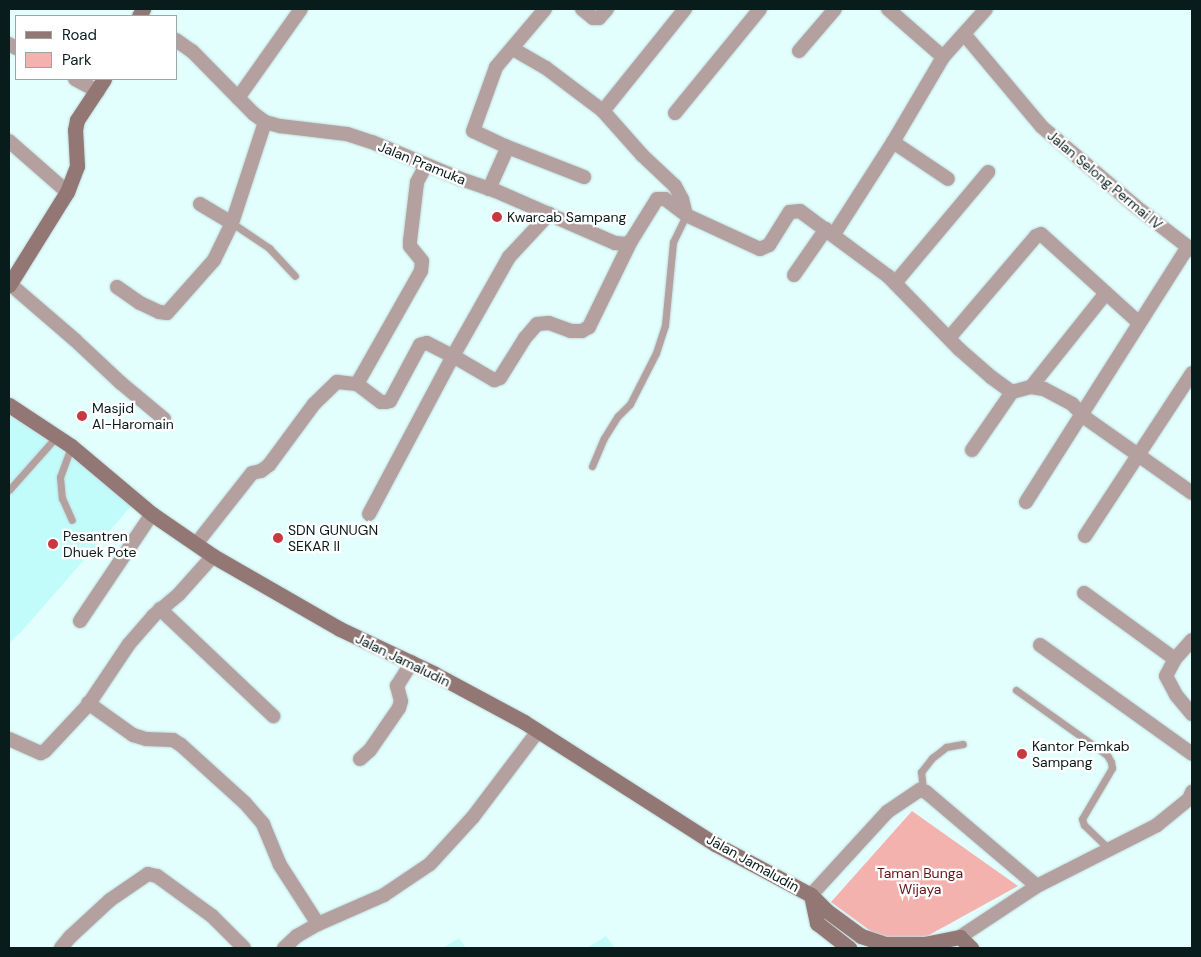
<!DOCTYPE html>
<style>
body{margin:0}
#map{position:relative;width:1201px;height:957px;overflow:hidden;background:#e2fffe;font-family:"DM Sans",sans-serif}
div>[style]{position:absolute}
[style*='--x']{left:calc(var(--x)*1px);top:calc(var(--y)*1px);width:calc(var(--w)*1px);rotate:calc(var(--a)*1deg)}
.built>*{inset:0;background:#c1fcfb}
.green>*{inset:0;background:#f4b2af}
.roads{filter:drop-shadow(0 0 1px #bfdbda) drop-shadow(0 0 1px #bfdbda)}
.lane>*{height:7px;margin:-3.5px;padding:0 3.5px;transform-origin:3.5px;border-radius:3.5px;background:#b4a19f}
.street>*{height:14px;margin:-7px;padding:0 7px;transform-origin:7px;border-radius:7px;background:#b4a19f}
.secondary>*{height:15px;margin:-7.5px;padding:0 7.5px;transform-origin:7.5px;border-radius:7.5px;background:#927775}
.dots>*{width:14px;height:14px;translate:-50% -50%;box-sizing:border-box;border:2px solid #fff;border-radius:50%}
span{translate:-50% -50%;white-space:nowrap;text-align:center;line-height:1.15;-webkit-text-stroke:4.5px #fff;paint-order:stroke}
.street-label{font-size:14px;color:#091c1c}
.poi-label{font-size:14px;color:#091c1c}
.left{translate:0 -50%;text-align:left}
.park-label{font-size:14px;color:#681219}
.frame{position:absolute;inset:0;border:10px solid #091c1c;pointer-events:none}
.legend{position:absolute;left:15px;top:15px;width:162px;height:65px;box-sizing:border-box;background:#fff;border:1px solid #9da4a4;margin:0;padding:6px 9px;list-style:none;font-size:15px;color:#091c1c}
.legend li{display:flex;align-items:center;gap:10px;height:25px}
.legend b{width:25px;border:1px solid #9da4a4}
</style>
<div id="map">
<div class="built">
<div style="clip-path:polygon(9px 415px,58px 447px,133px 504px,21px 632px,9px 643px)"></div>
<div style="clip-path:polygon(606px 936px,615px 948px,587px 948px)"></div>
<div style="clip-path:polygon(459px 938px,466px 948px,443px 948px)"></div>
</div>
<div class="green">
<div style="clip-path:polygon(912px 811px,1018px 886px,920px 940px,883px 940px,831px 902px)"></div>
</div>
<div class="roads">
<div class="lane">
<div style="--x:232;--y:223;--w:45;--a:34"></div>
<div style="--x:269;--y:248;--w:38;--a:47"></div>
<div style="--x:71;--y:447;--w:32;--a:110"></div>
<div style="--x:60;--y:477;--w:21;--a:85"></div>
<div style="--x:62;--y:498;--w:24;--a:66"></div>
<div style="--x:592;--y:466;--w:30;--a:-67"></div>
<div style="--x:604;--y:438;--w:26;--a:-58"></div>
<div style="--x:618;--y:416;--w:17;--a:-45"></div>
<div style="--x:630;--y:404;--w:57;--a:-63"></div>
<div style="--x:656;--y:353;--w:29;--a:-72"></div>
<div style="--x:665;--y:325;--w:83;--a:-84.5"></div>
<div style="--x:673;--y:242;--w:30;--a:-64"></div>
<div style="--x:9;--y:490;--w:71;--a:-48.4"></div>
<div style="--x:1016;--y:690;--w:112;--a:35.5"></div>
<div style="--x:1107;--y:755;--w:8;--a:60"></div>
<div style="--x:1111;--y:762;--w:6;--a:81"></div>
<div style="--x:1112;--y:768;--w:59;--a:120.5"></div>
<div style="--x:1082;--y:819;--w:6;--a:72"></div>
<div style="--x:1084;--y:825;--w:35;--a:44"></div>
<div style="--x:923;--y:790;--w:18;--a:-96"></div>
<div style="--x:921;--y:772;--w:18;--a:-52"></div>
<div style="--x:932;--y:758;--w:18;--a:-38"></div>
<div style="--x:946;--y:747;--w:17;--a:-10"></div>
</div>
<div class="street">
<div style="--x:582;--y:9;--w:14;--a:39"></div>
<div style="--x:593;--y:18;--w:6;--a:0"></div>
<div style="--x:599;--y:18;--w:12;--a:-48"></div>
<div style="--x:888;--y:9;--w:73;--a:41.1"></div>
<div style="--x:964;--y:34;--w:121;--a:50"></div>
<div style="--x:1042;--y:127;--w:122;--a:40.3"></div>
<div style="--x:1135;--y:206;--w:72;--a:37.7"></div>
<div style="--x:176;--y:40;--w:19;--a:35"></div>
<div style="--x:192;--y:51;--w:88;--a:45.5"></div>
<div style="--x:254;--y:114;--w:14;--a:36"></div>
<div style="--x:265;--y:122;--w:16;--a:15"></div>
<div style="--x:280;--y:126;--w:67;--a:6.8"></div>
<div style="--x:347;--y:134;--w:26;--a:18"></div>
<div style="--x:372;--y:142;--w:96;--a:22.6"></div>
<div style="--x:461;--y:179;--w:37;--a:19"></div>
<div style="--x:496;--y:191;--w:130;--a:23.6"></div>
<div style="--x:615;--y:243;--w:11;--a:5"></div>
<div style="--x:626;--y:244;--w:6;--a:-31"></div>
<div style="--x:631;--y:241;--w:49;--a:-58.2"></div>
<div style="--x:657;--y:199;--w:8;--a:0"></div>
<div style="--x:665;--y:199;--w:26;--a:37"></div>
<div style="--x:686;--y:215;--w:81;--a:24.7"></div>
<div style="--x:760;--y:249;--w:10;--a:-24"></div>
<div style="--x:769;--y:245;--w:39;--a:-58"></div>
<div style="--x:790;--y:212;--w:10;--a:-6"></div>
<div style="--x:800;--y:211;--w:109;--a:36.5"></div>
<div style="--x:888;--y:276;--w:102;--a:45.8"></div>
<div style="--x:959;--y:349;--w:43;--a:41.2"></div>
<div style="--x:991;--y:377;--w:26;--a:36"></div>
<div style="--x:1012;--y:392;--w:20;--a:-15"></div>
<div style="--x:1031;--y:387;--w:13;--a:9"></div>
<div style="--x:1044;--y:389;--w:32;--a:28"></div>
<div style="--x:1072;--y:404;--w:21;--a:45"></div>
<div style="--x:1087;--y:419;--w:128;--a:35.2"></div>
<div style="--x:9;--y:44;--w:8;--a:30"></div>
<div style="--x:513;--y:49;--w:38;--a:30"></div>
<div style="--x:546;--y:68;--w:71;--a:37"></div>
<div style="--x:603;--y:111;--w:59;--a:48.4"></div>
<div style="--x:642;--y:155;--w:45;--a:43.2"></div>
<div style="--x:675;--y:186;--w:15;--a:62"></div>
<div style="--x:682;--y:199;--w:16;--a:76"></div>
<div style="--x:799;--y:51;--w:55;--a:-49.4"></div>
<div style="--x:75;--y:79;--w:26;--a:28"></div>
<div style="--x:238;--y:98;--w:109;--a:-54.7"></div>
<div style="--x:603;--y:111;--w:131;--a:-51.2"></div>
<div style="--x:675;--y:113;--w:134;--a:-50.7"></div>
<div style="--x:9;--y:141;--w:77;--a:41.3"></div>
<div style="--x:893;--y:142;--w:66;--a:33.9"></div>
<div style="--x:505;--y:146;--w:85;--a:21.4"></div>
<div style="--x:489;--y:189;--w:42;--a:-65.9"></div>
<div style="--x:506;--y:151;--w:5;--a:-101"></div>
<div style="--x:505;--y:146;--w:35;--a:-155"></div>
<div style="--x:473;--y:131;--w:68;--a:-70.2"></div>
<div style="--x:496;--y:67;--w:76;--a:-49.8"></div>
<div style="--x:200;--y:204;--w:37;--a:31"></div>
<div style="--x:232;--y:223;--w:106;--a:-71.9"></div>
<div style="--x:834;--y:234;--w:109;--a:-57.3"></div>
<div style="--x:893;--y:142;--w:99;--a:-59.5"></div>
<div style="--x:943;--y:57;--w:64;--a:-48.1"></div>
<div style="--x:794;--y:275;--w:56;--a:-55.2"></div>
<div style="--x:895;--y:283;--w:145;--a:-50"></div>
<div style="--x:10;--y:284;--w:86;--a:40.7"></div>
<div style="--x:75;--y:340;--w:63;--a:43.1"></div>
<div style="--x:121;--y:383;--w:56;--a:39.9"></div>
<div style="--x:117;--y:287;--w:28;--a:35"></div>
<div style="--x:140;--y:303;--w:21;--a:25"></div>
<div style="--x:159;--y:312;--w:8;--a:7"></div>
<div style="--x:167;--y:313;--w:71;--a:-48.4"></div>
<div style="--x:214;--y:260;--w:41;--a:-64.1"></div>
<div style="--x:949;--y:338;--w:134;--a:-49.5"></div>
<div style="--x:1036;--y:236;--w:5;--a:-22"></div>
<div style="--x:1041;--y:234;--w:132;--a:42.2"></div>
<div style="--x:357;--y:384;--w:130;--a:-60.5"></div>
<div style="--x:421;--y:271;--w:10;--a:-84"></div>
<div style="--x:422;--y:261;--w:19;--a:-129"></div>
<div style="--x:410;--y:246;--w:5;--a:-90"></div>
<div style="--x:410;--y:241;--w:59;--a:-83.2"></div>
<div style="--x:417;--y:182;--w:19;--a:-62"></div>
<div style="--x:1031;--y:387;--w:120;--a:-51.4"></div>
<div style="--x:972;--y:450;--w:70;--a:-55.4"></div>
<div style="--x:1026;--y:502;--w:302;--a:-57.6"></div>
<div style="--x:369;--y:514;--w:179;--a:-62"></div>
<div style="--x:453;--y:356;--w:48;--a:30.3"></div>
<div style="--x:494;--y:380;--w:6;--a:-18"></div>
<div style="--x:500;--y:378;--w:47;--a:-58"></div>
<div style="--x:525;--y:338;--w:18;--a:-49"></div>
<div style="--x:537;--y:324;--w:12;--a:-5"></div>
<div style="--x:549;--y:323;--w:23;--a:20"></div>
<div style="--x:571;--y:331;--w:11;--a:0"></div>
<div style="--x:582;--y:331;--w:8;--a:-30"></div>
<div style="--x:589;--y:327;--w:96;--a:-64"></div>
<div style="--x:1085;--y:536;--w:195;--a:-56.7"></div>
<div style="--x:196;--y:544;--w:90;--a:-51.7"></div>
<div style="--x:252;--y:473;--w:9;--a:-13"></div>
<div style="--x:261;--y:471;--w:10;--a:-37"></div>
<div style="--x:269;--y:465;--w:76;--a:-53.6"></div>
<div style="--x:314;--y:404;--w:32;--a:-44"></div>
<div style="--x:337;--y:382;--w:20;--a:6"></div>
<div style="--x:357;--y:384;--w:30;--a:37"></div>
<div style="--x:381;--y:402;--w:5;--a:0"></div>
<div style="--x:386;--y:402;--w:4;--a:-14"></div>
<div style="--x:390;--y:401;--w:64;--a:-61.8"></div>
<div style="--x:420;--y:345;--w:7;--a:-16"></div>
<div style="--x:427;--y:343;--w:29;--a:27"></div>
<div style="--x:453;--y:356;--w:114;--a:-60.5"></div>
<div style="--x:509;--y:257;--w:59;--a:-47.1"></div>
<div style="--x:1084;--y:593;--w:112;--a:36"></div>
<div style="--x:160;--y:609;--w:156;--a:43.4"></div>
<div style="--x:80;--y:621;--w:129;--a:-56.1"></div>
<div style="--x:1192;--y:640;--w:25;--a:132"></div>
<div style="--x:1175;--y:659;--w:19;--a:118"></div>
<div style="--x:1166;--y:676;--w:21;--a:62"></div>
<div style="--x:1176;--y:695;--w:25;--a:50"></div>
<div style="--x:1040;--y:645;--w:187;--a:35.6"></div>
<div style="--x:88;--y:703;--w:55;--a:35.4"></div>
<div style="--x:133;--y:735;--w:14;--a:17"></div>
<div style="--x:146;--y:739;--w:27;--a:2"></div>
<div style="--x:173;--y:740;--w:9;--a:32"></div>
<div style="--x:181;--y:745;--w:86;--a:42.2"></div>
<div style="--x:245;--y:803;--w:28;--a:49"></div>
<div style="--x:263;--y:824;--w:44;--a:67.5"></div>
<div style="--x:280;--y:865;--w:70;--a:57.2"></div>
<div style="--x:9;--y:739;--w:35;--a:24"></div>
<div style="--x:41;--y:753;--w:4;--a:-27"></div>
<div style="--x:45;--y:751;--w:63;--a:-46.9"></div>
<div style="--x:88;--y:705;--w:73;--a:-56.1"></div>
<div style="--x:129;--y:644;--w:37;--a:-49"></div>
<div style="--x:153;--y:616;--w:34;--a:-40"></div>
<div style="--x:179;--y:594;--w:51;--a:-48.2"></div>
<div style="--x:360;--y:759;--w:13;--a:-42"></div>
<div style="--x:370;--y:750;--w:51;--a:-55.4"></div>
<div style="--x:399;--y:708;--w:7;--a:-74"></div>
<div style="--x:401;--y:701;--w:16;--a:-105"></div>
<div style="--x:397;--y:686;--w:28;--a:-58"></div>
<div style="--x:811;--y:895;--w:113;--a:-47.5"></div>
<div style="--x:887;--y:812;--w:40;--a:-34"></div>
<div style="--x:920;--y:790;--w:6;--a:18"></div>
<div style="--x:926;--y:792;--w:145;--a:40.3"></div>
<div style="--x:960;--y:937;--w:92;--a:-33.5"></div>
<div style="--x:1037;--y:886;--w:135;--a:-26.9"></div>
<div style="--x:1157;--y:825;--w:41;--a:-39.1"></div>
<div style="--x:1189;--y:799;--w:8;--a:-67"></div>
<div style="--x:61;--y:948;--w:14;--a:-51"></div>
<div style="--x:70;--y:937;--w:54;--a:-42.8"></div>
<div style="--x:110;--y:900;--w:46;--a:-34.4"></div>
<div style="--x:148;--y:874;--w:9;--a:13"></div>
<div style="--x:157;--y:876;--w:68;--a:36"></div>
<div style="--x:212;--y:916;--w:45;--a:45"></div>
<div style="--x:284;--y:948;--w:18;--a:-43"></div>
<div style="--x:297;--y:936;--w:24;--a:-30"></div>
<div style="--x:318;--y:924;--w:72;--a:-23.7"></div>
<div style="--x:384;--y:895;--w:55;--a:-34"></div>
<div style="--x:430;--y:864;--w:64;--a:-47.5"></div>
<div style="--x:473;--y:817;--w:108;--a:-52.9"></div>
</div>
<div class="secondary">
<div style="--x:139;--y:16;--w:8;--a:-60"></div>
<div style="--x:9;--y:285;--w:110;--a:-58.1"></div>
<div style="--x:67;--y:192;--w:28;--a:-69"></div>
<div style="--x:77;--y:166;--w:36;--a:-93"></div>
<div style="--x:75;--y:130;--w:10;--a:-79"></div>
<div style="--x:77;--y:120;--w:49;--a:-56.6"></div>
<div style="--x:9;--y:405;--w:74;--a:33.5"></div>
<div style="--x:71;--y:446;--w:106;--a:40"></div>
<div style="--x:152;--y:514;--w:74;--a:34.5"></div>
<div style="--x:213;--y:556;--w:146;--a:29.9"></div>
<div style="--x:340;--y:629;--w:105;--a:25.3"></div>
<div style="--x:435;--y:674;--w:101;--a:28.3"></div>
<div style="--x:524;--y:722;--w:227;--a:32.6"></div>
<div style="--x:715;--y:844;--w:109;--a:28"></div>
<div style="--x:811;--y:895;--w:23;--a:45"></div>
<div style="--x:827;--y:911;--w:42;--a:36.3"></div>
<div style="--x:861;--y:936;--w:26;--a:18"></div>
<div style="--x:886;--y:944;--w:38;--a:0"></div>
<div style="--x:924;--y:944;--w:37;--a:-11"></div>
<div style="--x:960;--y:937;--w:16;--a:45"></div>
<div style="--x:811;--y:895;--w:29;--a:78"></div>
<div style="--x:817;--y:923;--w:41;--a:38"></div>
</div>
</div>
<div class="dots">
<div style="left:497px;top:217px;background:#c83840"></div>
<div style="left:82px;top:416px;background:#c83840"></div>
<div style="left:278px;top:538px;background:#c83840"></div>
<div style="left:53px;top:544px;background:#c83840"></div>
<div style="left:1022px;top:754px;background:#c83840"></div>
</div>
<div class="street-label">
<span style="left:422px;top:163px;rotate:22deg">Jalan Pramuka</span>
<span style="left:1105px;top:180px;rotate:40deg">Jalan Selong Permai IV</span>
<span style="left:403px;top:660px;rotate:26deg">Jalan Jamaludin</span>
<span style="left:753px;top:863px;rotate:29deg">Jalan Jamaludin</span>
</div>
<div class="poi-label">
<span class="left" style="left:507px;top:217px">Kwarcab Sampang</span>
<span class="left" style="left:92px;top:416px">Masjid<br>Al-Haromain</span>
<span class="left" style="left:288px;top:538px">SDN GUNUGN<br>SEKAR II</span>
<span class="left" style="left:63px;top:544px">Pesantren<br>Dhuek Pote</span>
<span class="left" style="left:1032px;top:754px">Kantor Pemkab<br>Sampang</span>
</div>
<div class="park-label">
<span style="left:920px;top:881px">Taman Bunga<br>Wijaya</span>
</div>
<div class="frame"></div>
<ul class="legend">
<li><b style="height:6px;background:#927775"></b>Road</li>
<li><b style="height:14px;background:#f4b2af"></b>Park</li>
</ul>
</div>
